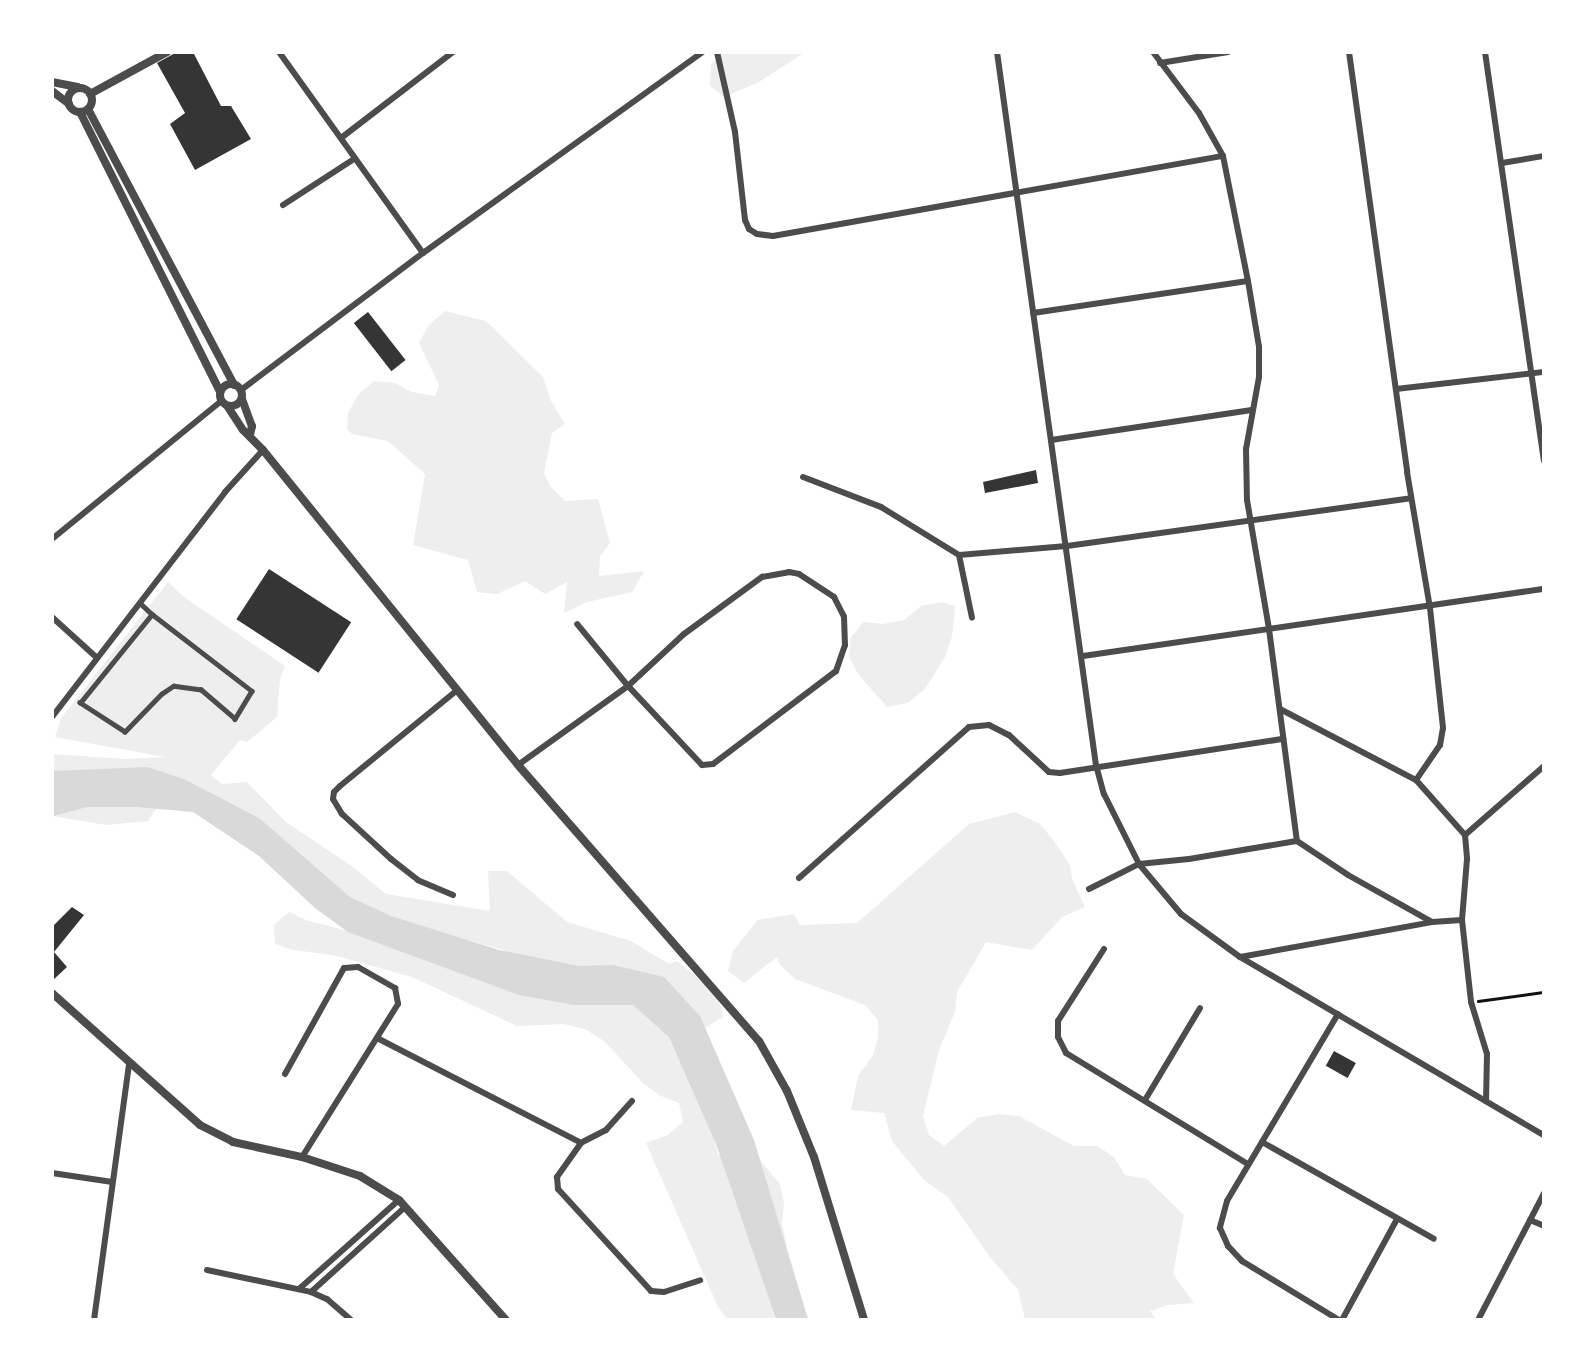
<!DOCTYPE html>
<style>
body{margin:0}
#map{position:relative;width:1596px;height:1372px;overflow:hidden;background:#fff;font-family:Helvetica,sans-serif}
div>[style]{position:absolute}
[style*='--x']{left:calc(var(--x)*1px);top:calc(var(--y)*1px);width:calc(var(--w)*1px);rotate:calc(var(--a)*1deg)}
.green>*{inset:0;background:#eee}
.water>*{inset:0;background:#d9d9d9}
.building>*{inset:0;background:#353535;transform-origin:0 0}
.path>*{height:2.5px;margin:-1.25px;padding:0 1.25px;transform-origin:1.25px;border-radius:1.25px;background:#111}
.pedestrian>*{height:4.5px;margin:-2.25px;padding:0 2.25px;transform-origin:2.25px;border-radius:2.25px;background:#4c4c4c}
.minor>*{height:6px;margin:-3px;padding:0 3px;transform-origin:3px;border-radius:3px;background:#4c4c4c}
.tertiary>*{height:8px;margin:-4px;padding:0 4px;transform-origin:4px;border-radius:4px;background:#4c4c4c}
.tertiary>.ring{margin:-4px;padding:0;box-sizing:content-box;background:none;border:8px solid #4c4c4c;border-radius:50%}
span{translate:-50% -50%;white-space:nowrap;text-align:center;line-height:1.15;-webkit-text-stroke:6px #fff;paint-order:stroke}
.frame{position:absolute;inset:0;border:54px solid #fff;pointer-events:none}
</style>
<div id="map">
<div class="green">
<div style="clip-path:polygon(721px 53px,804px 53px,759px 82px,724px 97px,710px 86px,711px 65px)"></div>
<div style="clip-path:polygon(445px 311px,486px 321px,543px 377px,551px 401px,565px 424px,552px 433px,544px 473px,550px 486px,565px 501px,598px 499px,610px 543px,600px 556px,599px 576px,644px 571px,632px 592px,587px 602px,564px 613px,567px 582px,545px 594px,525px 581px,497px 594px,477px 592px,468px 560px,413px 545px,425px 474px,388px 441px,352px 434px,347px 429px,348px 413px,358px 395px,374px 381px,395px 383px,412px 392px,435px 396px,439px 385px,419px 343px,428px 326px)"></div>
<div style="clip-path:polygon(168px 582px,184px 597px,285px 666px,280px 679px,277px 717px,247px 742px,240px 740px,211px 775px,222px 784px,247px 782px,286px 822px,353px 867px,386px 894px,490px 911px,488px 871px,507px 871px,567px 922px,631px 941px,669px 964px,677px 961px,709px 987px,721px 1006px,723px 1017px,704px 1028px,693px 1059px,718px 1155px,755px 1154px,780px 1184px,784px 1203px,782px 1224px,787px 1245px,781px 1263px,767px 1278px,775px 1319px,727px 1319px,718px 1307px,646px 1143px,668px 1135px,683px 1122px,679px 1103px,661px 1096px,644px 1084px,604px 1041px,585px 1029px,564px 1024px,517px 1026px,412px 977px,333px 955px,293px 950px,275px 944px,274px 925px,289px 912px,306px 920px,519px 976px,504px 950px,367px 913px,243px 817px,159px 805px,148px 821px,106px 825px,53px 816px,52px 754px,126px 759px,165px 757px,55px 737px,61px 718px)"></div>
<div style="clip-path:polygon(942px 602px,955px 606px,952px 637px,945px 657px,925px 689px,908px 703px,887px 707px,858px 674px,849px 657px,851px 637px,863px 622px,883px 624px,904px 620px,921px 606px)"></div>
<div style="clip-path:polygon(1015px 812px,1040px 824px,1054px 841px,1070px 865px,1072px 879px,1085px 907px,1062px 917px,1032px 950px,986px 942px,957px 992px,955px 1012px,939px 1050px,923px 1116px,929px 1135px,944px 1146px,977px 1118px,999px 1114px,1019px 1116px,1074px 1146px,1097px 1146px,1114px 1157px,1125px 1175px,1147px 1179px,1184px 1215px,1173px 1274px,1194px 1303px,1168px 1305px,1150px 1311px,1156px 1319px,1025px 1319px,1018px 1290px,990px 1257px,948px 1197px,924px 1180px,892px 1141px,884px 1113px,851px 1110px,858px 1076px,872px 1057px,878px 1039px,878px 1020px,865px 1005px,795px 979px,780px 965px,777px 957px,744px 983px,728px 971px,733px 951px,758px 920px,794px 914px,800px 925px,857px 923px,969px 824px)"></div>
</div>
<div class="water">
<div style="clip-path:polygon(147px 767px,184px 779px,259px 818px,350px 897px,391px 916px,499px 950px,579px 966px,613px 965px,664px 977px,700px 1016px,754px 1140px,808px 1319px,776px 1319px,716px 1144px,669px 1037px,633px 1005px,574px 1005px,519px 995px,348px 932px,315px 908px,259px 856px,193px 812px,136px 807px,87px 807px,53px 816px,53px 771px)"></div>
</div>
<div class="building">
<div style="clip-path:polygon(177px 52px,193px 52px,221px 106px,231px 106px,251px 139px,195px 170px,170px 124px,185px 113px,157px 63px)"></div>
<div style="left:368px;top:312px;width:61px;height:18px;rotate:52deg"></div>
<div style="clip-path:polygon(1036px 470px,1038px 483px,985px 493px,983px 482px)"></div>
<div style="left:269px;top:569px;width:98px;height:60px;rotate:33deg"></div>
<div style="clip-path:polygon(72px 907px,84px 915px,54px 952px,67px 967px,52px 981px,52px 927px)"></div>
<div style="left:1334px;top:1051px;width:25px;height:17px;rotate:29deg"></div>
</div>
<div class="path">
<div style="--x:1478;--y:1001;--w:67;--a:-7.8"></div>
</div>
<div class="pedestrian">
<div style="--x:140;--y:603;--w:16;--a:43"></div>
<div style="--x:152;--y:614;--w:126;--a:37.6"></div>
<div style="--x:252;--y:691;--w:33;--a:121"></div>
<div style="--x:235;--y:719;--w:45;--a:-139.5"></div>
<div style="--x:201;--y:690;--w:27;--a:-172"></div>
<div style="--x:174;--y:686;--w:14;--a:146"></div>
<div style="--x:162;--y:694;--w:53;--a:134.2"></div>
<div style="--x:125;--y:732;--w:54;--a:-147.2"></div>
<div style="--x:80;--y:703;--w:114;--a:-51"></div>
</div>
<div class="minor">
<div style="--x:279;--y:52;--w:247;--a:54.4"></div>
<div style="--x:717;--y:52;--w:82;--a:77.3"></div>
<div style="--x:735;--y:132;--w:89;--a:83.5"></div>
<div style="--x:745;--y:220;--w:10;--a:66"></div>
<div style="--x:749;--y:229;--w:9;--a:32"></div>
<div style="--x:757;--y:234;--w:16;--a:7"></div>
<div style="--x:773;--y:236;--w:457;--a:-10.1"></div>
<div style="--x:997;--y:52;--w:720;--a:82.1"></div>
<div style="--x:1096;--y:765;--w:30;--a:75"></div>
<div style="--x:1104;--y:794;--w:78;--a:63.4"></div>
<div style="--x:1139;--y:864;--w:65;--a:50"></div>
<div style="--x:1181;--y:914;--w:73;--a:36.1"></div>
<div style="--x:1240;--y:957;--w:352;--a:30.4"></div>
<div style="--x:1153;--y:52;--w:76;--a:53"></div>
<div style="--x:1199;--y:113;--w:49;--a:60.8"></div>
<div style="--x:1223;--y:156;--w:127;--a:78.7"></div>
<div style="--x:1248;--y:281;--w:67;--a:80.5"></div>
<div style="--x:1259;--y:347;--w:30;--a:90"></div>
<div style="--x:1259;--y:377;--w:73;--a:100.2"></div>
<div style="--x:1246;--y:449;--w:51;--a:88.9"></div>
<div style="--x:1247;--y:500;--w:131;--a:80.3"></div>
<div style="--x:1269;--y:629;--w:214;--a:82.5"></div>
<div style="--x:1297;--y:841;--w:61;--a:33.7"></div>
<div style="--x:1348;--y:875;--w:96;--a:29.2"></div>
<div style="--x:1349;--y:52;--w:424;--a:82.1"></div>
<div style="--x:1407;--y:472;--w:138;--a:80.4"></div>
<div style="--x:1430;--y:608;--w:121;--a:83.8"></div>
<div style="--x:1443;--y:728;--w:17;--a:100"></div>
<div style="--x:1440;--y:745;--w:42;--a:124.4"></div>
<div style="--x:1485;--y:52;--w:413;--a:81.8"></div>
<div style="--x:1160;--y:63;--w:69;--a:-9.2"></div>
<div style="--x:341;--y:138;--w:141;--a:-37.5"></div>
<div style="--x:1502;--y:163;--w:43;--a:-9.5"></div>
<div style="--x:283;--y:205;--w:85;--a:-32.9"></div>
<div style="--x:1033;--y:313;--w:217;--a:-8.5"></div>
<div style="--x:1396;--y:389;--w:149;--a:-6.6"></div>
<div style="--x:241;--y:390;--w:228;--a:-37"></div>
<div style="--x:423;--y:253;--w:345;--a:-35.7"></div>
<div style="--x:1051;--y:440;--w:203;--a:-8.5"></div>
<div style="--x:803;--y:477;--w:84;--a:21"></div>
<div style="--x:881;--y:507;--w:92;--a:31.6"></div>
<div style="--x:959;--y:555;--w:64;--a:78.3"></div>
<div style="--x:52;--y:539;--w:218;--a:-39.2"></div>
<div style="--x:959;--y:555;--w:108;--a:-4.8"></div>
<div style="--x:1067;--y:546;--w:347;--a:-7.9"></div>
<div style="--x:52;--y:617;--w:61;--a:42.3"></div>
<div style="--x:1083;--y:656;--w:466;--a:-8.3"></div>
<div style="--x:1280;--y:709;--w:153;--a:27.6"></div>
<div style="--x:1416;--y:780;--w:74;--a:48.3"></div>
<div style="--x:1465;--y:835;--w:24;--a:85"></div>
<div style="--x:1467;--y:859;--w:61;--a:94.7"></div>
<div style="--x:1462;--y:920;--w:82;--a:83.7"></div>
<div style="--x:1471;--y:1002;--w:54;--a:72.9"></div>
<div style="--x:1487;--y:1054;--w:47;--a:91.2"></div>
<div style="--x:52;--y:717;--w:284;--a:-52.4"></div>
<div style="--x:225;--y:492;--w:57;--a:-47.9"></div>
<div style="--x:518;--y:765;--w:135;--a:-35.7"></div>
<div style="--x:628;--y:686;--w:76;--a:-42.9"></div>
<div style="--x:684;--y:634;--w:97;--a:-36.2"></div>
<div style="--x:762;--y:577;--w:27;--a:-10"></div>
<div style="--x:789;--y:572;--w:10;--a:11"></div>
<div style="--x:799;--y:574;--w:42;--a:33.3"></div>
<div style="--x:834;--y:597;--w:22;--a:63"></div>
<div style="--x:844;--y:617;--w:28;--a:88"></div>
<div style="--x:845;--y:645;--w:28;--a:109"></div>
<div style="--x:836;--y:671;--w:154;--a:142.9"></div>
<div style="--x:713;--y:764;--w:11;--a:175"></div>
<div style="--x:702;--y:765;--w:108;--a:-133.1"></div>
<div style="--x:628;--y:686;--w:80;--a:-129.4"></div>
<div style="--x:1465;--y:835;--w:105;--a:-41.1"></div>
<div style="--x:799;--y:878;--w:227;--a:-41.6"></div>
<div style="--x:969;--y:727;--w:20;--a:-6"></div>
<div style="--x:989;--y:725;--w:22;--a:27"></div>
<div style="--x:1009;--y:735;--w:54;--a:42.8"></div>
<div style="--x:1049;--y:772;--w:11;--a:5"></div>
<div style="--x:1060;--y:773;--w:226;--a:-8.7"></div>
<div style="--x:1089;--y:889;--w:56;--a:-26.6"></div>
<div style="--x:1139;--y:864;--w:50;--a:-5.7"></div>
<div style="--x:1189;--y:859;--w:109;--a:-9.5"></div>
<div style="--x:453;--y:895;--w:38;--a:-157"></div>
<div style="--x:418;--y:880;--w:34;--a:-142"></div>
<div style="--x:391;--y:859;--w:67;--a:-137.4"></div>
<div style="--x:342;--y:814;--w:17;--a:-121"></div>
<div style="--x:333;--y:799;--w:7;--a:-82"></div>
<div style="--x:334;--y:792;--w:8;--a:-45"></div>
<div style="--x:340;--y:786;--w:150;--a:-39.3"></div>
<div style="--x:1104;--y:949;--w:85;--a:122.6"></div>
<div style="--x:1058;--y:1021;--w:16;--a:90"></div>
<div style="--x:1058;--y:1037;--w:18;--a:63"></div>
<div style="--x:1066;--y:1053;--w:213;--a:31.4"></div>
<div style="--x:1240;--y:957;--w:195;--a:-10.3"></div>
<div style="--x:1432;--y:922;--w:30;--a:-4"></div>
<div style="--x:1338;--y:1014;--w:217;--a:120.7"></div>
<div style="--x:1227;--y:1201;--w:28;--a:105"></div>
<div style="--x:1220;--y:1228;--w:20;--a:66"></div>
<div style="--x:1228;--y:1246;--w:21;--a:47"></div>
<div style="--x:1242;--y:1261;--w:114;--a:31.3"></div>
<div style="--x:377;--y:1038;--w:229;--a:27.2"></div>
<div style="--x:285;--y:1074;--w:121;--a:-60.9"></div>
<div style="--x:344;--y:968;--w:14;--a:-4"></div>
<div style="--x:358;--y:967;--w:43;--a:29.6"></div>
<div style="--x:395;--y:988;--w:16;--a:79"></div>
<div style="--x:398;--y:1004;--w:181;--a:122.1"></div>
<div style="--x:1145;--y:1100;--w:107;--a:-59.1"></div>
<div style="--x:632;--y:1101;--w:39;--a:132"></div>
<div style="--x:606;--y:1130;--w:28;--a:153"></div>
<div style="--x:581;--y:1143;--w:42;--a:125.2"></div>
<div style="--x:557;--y:1177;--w:12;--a:85"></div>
<div style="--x:558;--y:1189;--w:138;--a:47.6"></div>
<div style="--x:651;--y:1291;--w:13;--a:4"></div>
<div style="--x:664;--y:1292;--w:38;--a:-18"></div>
<div style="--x:1262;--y:1142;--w:197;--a:29.4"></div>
<div style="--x:52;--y:1173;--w:61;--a:8.5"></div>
<div style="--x:1530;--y:1220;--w:15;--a:23"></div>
<div style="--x:207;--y:1270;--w:106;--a:11.9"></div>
<div style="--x:311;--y:1292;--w:17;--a:24"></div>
<div style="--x:327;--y:1299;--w:32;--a:41"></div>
<div style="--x:299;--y:1289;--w:134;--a:-41.7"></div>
<div style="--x:311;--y:1292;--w:127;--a:-42.1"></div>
<div style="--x:94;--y:1320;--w:258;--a:-82.2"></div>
<div style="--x:1342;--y:1320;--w:115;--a:-61.4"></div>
<div style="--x:1478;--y:1320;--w:143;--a:-62.5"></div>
</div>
<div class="tertiary">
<div style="--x:52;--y:82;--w:26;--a:11"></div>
<div class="ring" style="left:68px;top:88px;width:16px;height:16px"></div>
<div style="--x:52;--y:91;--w:21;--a:37"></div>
<div style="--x:90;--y:94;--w:88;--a:-28.6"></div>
<div style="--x:88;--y:109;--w:312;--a:62.1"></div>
<div style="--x:80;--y:112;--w:313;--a:63.4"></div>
<div class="ring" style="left:220px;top:384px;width:14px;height:14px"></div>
<div style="--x:242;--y:399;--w:29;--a:70"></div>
<div style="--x:252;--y:426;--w:9;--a:103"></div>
<div style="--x:228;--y:407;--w:27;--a:57"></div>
<div style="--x:243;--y:430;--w:28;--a:45"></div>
<div style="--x:263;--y:450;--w:405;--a:51"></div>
<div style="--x:518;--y:765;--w:366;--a:48.9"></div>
<div style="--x:759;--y:1041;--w:57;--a:60.8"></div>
<div style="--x:787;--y:1091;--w:71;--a:67.8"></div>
<div style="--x:814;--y:1157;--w:170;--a:72.9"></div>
<div style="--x:52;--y:993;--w:198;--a:41.7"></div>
<div style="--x:200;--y:1125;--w:37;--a:27"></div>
<div style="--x:233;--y:1142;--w:71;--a:12.3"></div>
<div style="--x:302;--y:1157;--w:61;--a:18.1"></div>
<div style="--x:360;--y:1176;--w:46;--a:31.6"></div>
<div style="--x:399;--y:1200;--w:161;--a:48.3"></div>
</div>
<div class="frame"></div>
</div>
